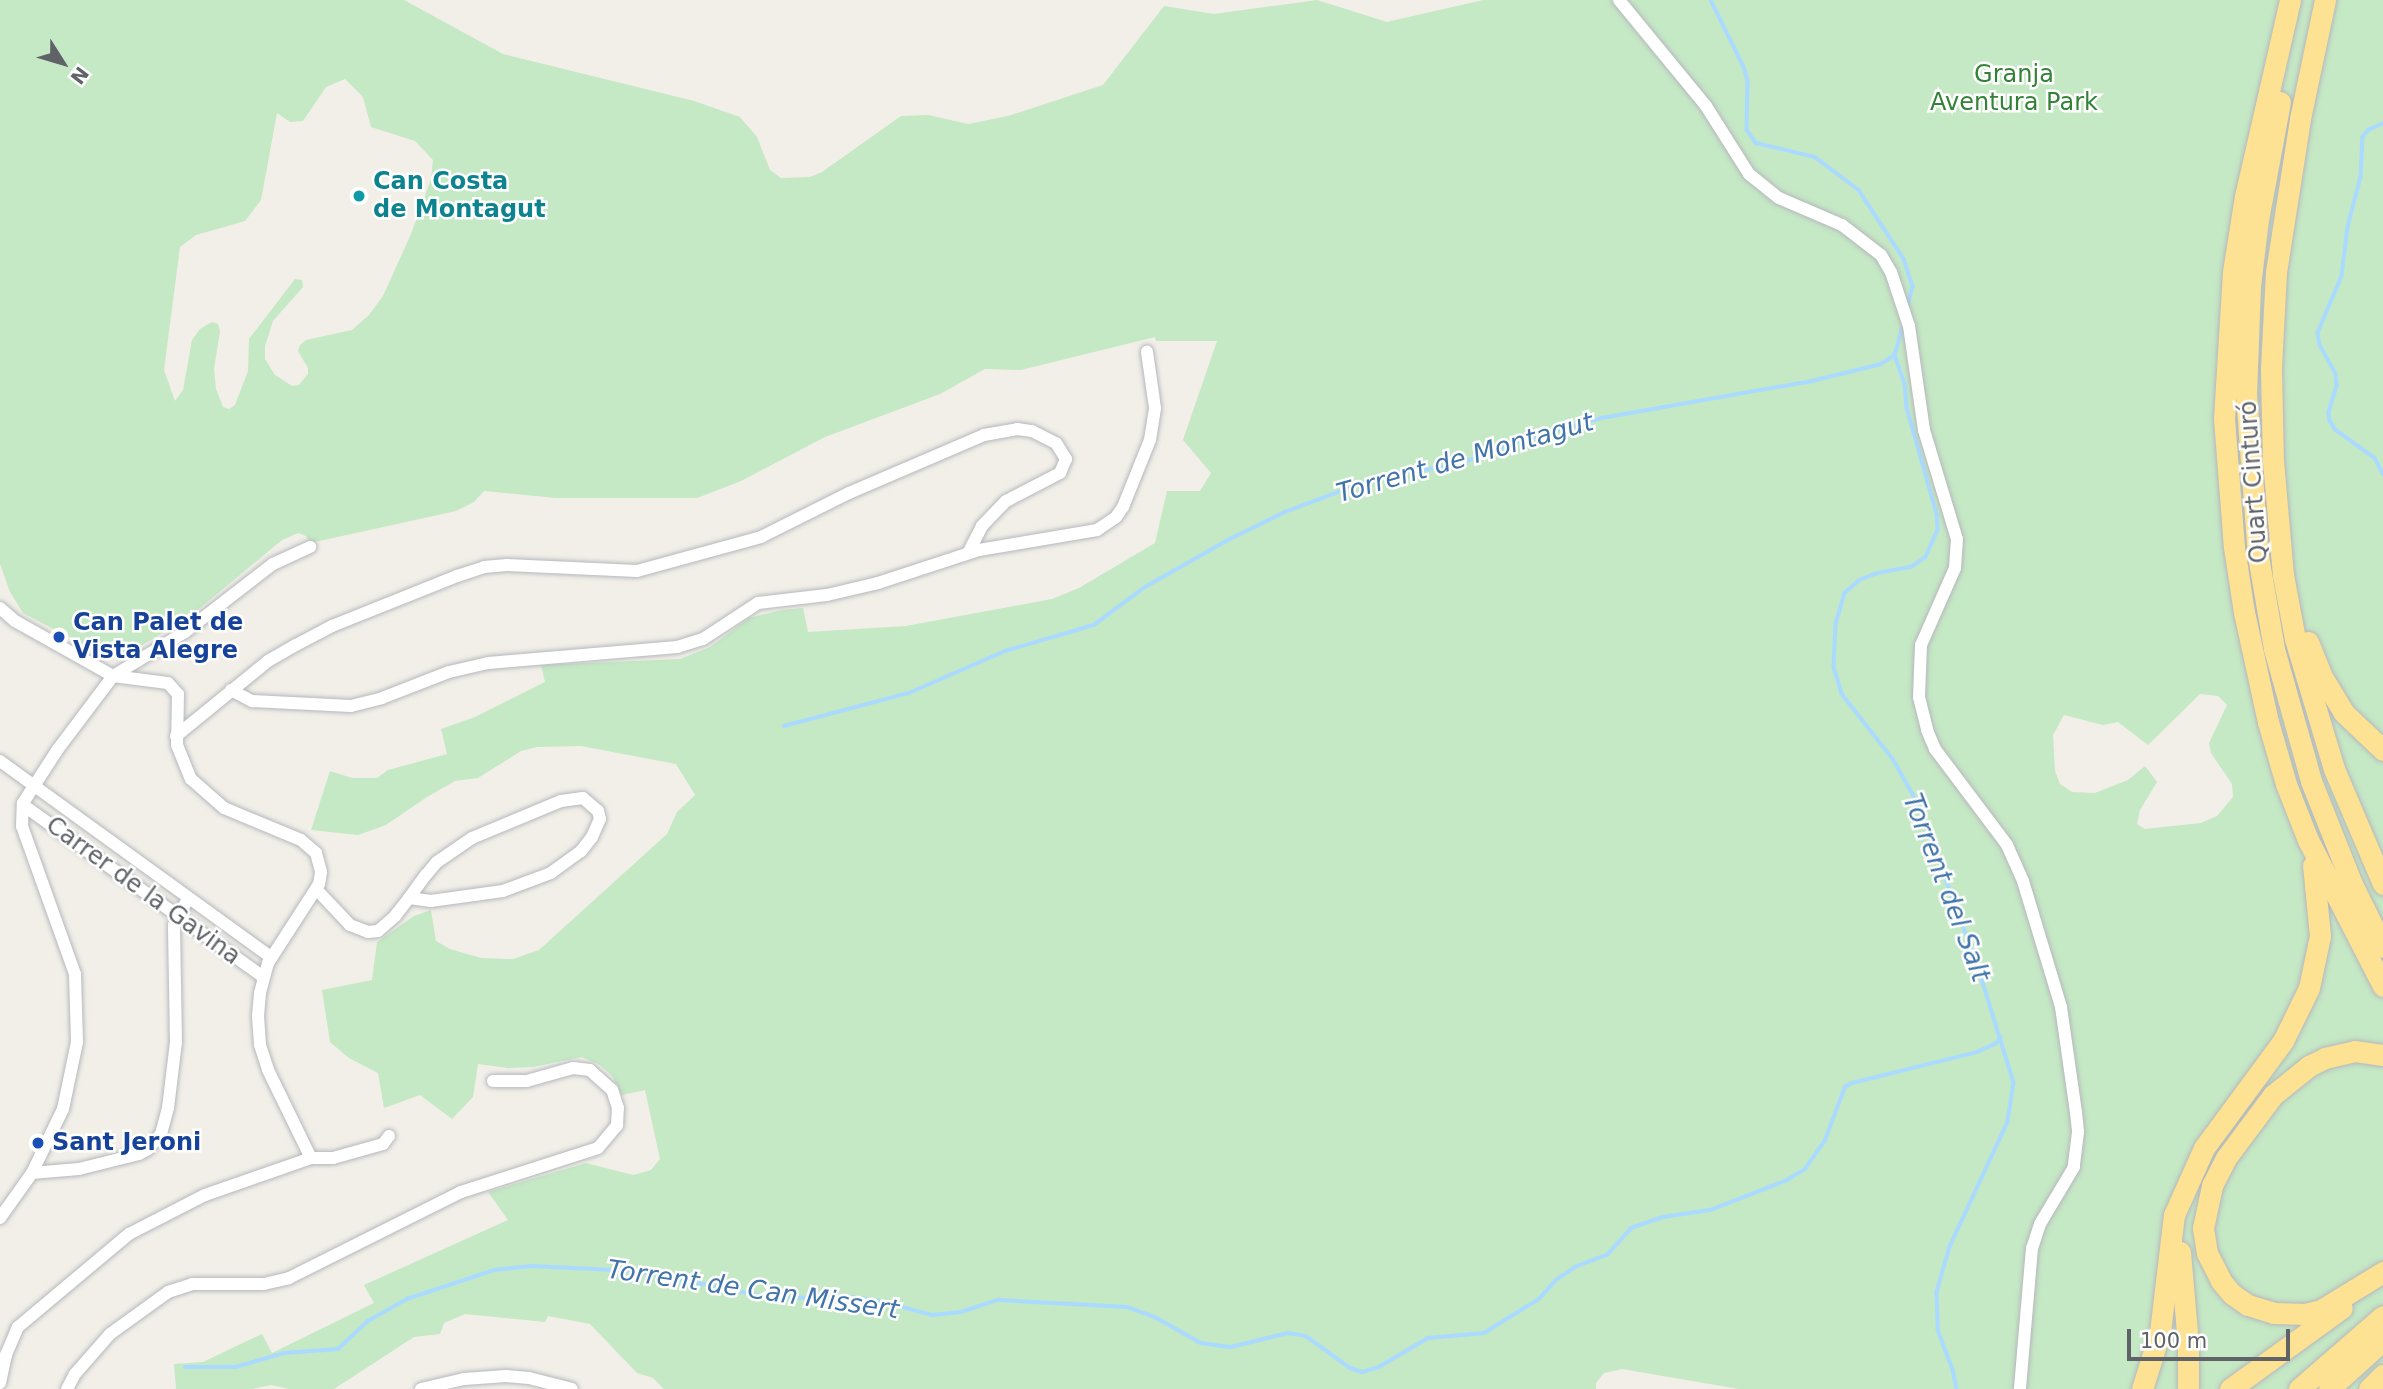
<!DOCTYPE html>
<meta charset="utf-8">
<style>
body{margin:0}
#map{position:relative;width:2383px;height:1389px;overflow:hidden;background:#f1efe8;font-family:"DejaVu Sans",sans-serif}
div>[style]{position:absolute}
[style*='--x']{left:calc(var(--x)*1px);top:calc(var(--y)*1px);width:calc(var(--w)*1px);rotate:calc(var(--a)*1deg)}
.green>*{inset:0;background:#c5e8c5}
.stream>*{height:3.5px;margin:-1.75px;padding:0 1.75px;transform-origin:1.75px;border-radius:1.75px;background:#aadaff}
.roads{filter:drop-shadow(0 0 2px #b5b8bc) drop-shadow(0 0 2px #b5b8bc)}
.minor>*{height:12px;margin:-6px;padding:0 6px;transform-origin:6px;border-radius:6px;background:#fff}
.motorway>*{height:21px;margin:-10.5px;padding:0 10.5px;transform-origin:10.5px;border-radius:10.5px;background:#fde293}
.dots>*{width:19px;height:19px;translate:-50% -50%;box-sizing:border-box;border:4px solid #fff;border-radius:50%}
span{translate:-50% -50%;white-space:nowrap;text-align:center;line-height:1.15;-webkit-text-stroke:5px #fff;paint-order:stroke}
.park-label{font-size:24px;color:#348238}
.culture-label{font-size:24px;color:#0d838f;font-weight:700}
.left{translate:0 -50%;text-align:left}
.street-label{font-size:24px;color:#5f6368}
.transit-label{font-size:24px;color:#164399;font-weight:700}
.water-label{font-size:26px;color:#4174aa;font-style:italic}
.north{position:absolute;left:28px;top:28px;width:70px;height:70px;-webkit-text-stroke:5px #fff;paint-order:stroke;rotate:127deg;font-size:19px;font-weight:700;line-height:28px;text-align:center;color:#5f6368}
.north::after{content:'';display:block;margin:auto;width:24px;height:32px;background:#5f6368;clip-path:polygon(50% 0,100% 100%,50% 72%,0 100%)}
.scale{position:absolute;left:2127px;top:1329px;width:163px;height:32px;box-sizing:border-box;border:4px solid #5f6368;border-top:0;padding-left:9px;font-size:21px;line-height:24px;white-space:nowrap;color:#5f6368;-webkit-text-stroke:5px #fff;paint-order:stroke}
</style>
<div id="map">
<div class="green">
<div style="clip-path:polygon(evenodd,0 0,404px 0,503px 54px,694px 101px,740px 117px,757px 137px,770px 170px,781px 178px,810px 177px,822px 172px,901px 116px,928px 115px,968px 124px,1008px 116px,1103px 85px,1164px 6px,1214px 14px,1317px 0,1387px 22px,1483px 0,2383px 0,2383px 1389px,1739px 1389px,1622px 1369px,1604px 1373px,1596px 1383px,1596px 1389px,664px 1389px,653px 1378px,637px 1373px,590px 1324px,548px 1316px,545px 1322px,465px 1314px,444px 1323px,440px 1334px,414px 1337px,334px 1389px,289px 1389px,271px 1385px,252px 1389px,176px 1389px,174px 1364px,203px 1362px,262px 1334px,272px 1353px,374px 1303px,364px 1285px,508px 1220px,488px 1192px,586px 1163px,633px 1175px,651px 1170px,660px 1159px,645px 1090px,622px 1095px,612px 1076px,600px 1065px,582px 1057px,533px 1067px,508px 1068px,478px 1064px,473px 1097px,452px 1119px,420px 1095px,384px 1108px,378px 1073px,349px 1058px,330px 1042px,322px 990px,372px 980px,377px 942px,414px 916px,431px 910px,436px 941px,450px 949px,481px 958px,513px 959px,539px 950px,667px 834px,677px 812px,695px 795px,676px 764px,581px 746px,537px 747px,521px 751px,478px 778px,455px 781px,427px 797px,386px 825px,358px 835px,311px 830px,330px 771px,352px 778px,377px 778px,388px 770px,447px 754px,441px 729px,475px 717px,545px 682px,541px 665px,680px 659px,710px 647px,749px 618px,782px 610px,803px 608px,808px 632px,906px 626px,1052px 599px,1079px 588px,1155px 543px,1167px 491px,1200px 491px,1211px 473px,1183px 440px,1217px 341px,1156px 341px,1155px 337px,1021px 370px,985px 369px,940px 394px,825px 437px,741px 481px,697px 498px,556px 498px,484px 491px,474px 502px,456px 511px,310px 543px,306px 536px,298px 533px,282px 540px,188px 618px,137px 648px,109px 658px,23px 613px,10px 592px,0 564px,0 0,345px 79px,363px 97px,371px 127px,415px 141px,433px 160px,431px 179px,411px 234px,383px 296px,369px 315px,352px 330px,306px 340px,300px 345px,298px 351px,308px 368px,308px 374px,299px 385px,292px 386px,275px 375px,265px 359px,265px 346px,273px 321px,303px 287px,302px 280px,295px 279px,249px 339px,248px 371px,235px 405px,229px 409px,223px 407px,216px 389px,214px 369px,220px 331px,218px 324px,212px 322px,200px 329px,192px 340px,183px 390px,175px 401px,164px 370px,180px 247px,196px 235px,245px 221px,261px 200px,277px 113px,290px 122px,303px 121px,326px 87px,345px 79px,0 0,2200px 694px,2218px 696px,2227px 705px,2209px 743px,2211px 753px,2232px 784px,2233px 797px,2217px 816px,2201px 823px,2154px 828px,2145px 829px,2137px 824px,2140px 810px,2157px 782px,2145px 766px,2128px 780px,2095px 793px,2072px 792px,2060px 784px,2055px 771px,2053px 735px,2064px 715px,2103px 725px,2118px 722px,2148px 745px,2200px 694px)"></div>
</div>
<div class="stream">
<div style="--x:1711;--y:0;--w:75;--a:63.8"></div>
<div style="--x:1744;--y:67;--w:15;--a:74"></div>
<div style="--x:1748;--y:81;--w:49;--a:91.2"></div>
<div style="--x:1747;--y:130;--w:16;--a:55"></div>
<div style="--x:1756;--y:143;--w:61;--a:13.3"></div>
<div style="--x:1815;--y:157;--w:55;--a:36.9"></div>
<div style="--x:1859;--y:190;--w:82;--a:56.9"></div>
<div style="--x:1904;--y:259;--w:29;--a:72"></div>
<div style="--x:1913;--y:287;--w:20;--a:105"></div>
<div style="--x:2383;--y:124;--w:15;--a:157"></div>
<div style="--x:2369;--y:130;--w:9;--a:131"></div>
<div style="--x:2363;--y:137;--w:40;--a:92.9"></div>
<div style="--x:2361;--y:177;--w:52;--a:104.6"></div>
<div style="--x:2348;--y:227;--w:49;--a:97"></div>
<div style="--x:2342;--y:276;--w:62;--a:112.8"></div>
<div style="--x:2318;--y:333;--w:12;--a:81"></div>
<div style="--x:2320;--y:345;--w:33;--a:61"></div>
<div style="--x:2336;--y:374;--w:12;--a:85"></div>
<div style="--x:2337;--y:386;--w:28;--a:107"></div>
<div style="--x:2329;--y:413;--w:8;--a:83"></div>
<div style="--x:2330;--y:421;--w:11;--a:56"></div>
<div style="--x:2336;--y:430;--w:48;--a:35.7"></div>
<div style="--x:2375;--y:458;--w:18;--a:63"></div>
<div style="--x:1904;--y:324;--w:32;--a:106"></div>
<div style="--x:1895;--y:355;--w:31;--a:71"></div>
<div style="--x:1905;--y:384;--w:24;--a:85"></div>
<div style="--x:1907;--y:408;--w:110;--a:74.2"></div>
<div style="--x:1937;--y:514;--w:16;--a:86"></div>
<div style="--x:1938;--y:530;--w:30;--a:114"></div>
<div style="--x:1926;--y:557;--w:17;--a:144"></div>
<div style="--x:1912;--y:567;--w:37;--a:169"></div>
<div style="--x:1876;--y:574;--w:18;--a:158"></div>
<div style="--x:1859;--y:581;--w:18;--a:139"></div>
<div style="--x:1845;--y:593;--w:32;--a:106"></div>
<div style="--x:1836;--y:624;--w:43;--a:92.7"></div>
<div style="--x:1834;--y:667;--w:28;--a:73"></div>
<div style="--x:1842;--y:694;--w:83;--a:51.9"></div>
<div style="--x:1893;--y:759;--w:51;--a:60.4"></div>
<div style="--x:1918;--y:803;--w:174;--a:69.8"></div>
<div style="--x:1978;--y:966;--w:122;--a:72.9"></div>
<div style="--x:2014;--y:1083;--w:39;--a:99"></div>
<div style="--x:2008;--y:1122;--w:138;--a:114.9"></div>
<div style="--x:1950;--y:1247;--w:47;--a:106.1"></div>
<div style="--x:1937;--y:1292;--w:38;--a:88"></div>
<div style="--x:1938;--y:1330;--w:43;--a:69.4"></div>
<div style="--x:1953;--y:1370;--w:19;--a:78"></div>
<div style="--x:784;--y:726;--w:129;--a:-14.8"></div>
<div style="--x:909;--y:693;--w:105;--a:-23.6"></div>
<div style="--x:1005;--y:651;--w:93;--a:-16.3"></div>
<div style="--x:1094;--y:625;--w:64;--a:-36.7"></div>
<div style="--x:1145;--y:587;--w:95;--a:-29.5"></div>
<div style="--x:1228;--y:540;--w:64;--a:-26.2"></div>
<div style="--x:1285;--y:512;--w:108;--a:-20.6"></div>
<div style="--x:1386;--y:474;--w:68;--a:-6.7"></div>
<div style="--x:1454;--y:466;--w:81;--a:-20.2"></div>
<div style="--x:1530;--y:438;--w:75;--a:-15.5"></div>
<div style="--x:1602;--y:418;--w:213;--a:-10"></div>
<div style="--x:1812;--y:381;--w:71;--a:-13.8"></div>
<div style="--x:1881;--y:364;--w:17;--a:-33"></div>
<div style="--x:185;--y:1367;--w:51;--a:0"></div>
<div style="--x:236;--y:1367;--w:50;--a:-16.3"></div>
<div style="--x:284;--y:1353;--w:54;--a:-4.2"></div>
<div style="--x:338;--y:1349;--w:41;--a:-43"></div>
<div style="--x:368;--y:1321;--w:45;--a:-29.4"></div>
<div style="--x:407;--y:1299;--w:92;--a:-18.4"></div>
<div style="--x:494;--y:1270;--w:37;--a:-6"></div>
<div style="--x:531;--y:1266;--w:105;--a:2.7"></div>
<div style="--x:636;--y:1271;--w:141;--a:11.1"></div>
<div style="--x:774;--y:1298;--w:78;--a:-0.7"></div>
<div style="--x:852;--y:1297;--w:28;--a:8"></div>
<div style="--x:880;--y:1301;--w:54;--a:15.1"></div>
<div style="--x:932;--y:1315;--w:29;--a:-6"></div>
<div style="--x:961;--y:1312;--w:40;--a:-18"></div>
<div style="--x:999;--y:1300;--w:128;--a:3.1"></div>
<div style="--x:1127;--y:1307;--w:30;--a:20"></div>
<div style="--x:1155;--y:1317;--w:53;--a:29.5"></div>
<div style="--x:1201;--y:1343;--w:30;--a:8"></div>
<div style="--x:1231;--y:1347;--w:59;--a:-13.8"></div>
<div style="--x:1288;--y:1333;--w:18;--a:9"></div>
<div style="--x:1306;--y:1336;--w:54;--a:36"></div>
<div style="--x:1350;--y:1368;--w:13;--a:18"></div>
<div style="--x:1362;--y:1372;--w:18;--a:-16"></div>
<div style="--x:1379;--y:1367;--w:57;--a:-30.6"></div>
<div style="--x:1428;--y:1338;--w:56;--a:-5.1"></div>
<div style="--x:1484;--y:1333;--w:65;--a:-31.7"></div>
<div style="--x:1539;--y:1299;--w:25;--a:-48"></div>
<div style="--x:1556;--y:1280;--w:23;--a:-34"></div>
<div style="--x:1575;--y:1267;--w:34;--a:-21"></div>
<div style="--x:1607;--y:1255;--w:36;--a:-48"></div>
<div style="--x:1631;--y:1228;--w:34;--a:-19"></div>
<div style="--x:1663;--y:1217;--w:49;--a:-8.3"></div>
<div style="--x:1711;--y:1210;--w:82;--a:-21.5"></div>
<div style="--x:1787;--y:1180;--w:21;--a:-31"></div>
<div style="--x:1805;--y:1169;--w:35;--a:-55"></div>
<div style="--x:1825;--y:1140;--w:57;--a:-69.3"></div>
<div style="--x:1845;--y:1087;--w:8;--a:-30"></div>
<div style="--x:1852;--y:1083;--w:129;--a:-13.9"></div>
<div style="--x:1977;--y:1052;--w:20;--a:-24"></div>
<div style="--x:1995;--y:1044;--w:9;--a:-49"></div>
</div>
<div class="roads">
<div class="minor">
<div style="--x:1619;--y:0;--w:137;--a:50.6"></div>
<div style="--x:1706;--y:106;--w:80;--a:57.7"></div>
<div style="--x:1749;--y:174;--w:38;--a:39"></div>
<div style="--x:1779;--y:198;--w:69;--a:23.2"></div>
<div style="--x:1842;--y:225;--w:49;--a:37.6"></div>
<div style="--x:1881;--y:255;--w:20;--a:60"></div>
<div style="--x:1891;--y:272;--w:57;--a:71.6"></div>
<div style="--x:1909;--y:326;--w:105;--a:81.8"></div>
<div style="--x:1924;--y:430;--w:114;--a:73.2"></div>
<div style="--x:1957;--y:539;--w:29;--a:94"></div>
<div style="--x:1955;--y:568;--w:84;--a:113.8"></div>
<div style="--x:1921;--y:645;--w:52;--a:92.2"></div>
<div style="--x:1919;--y:697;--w:34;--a:76"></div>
<div style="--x:1927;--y:730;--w:21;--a:67"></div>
<div style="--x:1935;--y:749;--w:120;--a:53.1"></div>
<div style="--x:2007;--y:845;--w:39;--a:66"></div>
<div style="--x:2023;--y:881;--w:132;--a:73.2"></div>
<div style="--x:2061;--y:1007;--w:106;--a:81.9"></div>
<div style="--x:2076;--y:1112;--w:20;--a:84"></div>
<div style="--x:2078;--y:1132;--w:35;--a:97"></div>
<div style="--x:2074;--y:1167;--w:66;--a:120.8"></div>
<div style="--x:2040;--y:1224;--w:25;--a:108"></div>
<div style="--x:2032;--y:1248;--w:142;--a:94.9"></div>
<div style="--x:0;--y:608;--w:20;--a:41"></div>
<div style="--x:15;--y:621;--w:112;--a:29.3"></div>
<div style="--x:113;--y:676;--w:55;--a:7.3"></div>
<div style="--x:168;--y:683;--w:15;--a:48"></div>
<div style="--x:178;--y:694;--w:51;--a:91.1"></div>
<div style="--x:177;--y:745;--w:37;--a:68"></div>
<div style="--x:191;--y:779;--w:44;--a:41.3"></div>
<div style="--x:224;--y:808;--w:83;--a:22.6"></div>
<div style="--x:301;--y:840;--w:20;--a:41"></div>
<div style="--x:316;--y:853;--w:20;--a:75"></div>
<div style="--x:321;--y:872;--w:12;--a:99"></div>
<div style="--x:319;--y:884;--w:94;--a:122.8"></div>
<div style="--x:268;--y:963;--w:31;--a:105"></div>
<div style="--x:260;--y:993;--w:23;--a:95"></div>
<div style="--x:258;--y:1016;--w:29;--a:86"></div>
<div style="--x:260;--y:1045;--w:26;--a:72"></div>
<div style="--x:268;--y:1070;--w:98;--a:64"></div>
<div style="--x:231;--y:690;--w:24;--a:28"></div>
<div style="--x:252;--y:701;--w:99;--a:2.9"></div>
<div style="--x:351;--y:706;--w:32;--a:-14"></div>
<div style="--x:382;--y:698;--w:72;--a:-21.2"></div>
<div style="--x:449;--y:672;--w:40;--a:-13"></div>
<div style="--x:488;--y:663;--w:190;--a:-4.8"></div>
<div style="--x:677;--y:647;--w:27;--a:-17"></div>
<div style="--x:703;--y:639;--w:66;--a:-33.2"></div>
<div style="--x:758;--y:603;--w:69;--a:-6.6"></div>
<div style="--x:827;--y:595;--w:52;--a:-13.2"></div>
<div style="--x:878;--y:583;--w:106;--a:-18.1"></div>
<div style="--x:979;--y:550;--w:120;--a:-9.6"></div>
<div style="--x:1097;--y:530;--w:23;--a:-34"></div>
<div style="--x:1116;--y:517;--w:12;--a:-55"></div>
<div style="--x:1123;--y:507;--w:72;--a:-68.1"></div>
<div style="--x:1150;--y:440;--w:32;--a:-81"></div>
<div style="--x:1155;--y:408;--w:57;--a:-98.1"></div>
<div style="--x:176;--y:736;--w:119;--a:-39.2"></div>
<div style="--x:268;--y:661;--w:32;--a:-30"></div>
<div style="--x:296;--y:645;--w:41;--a:-27.8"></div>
<div style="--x:332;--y:626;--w:135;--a:-21.8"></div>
<div style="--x:457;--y:576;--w:28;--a:-18"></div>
<div style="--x:484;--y:567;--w:23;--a:-5"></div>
<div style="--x:507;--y:565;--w:130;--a:2.6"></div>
<div style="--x:637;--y:571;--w:129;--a:-15.3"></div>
<div style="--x:761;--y:537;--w:98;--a:-26.6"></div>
<div style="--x:849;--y:493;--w:147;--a:-23.2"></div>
<div style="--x:984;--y:435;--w:34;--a:-10"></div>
<div style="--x:1017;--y:429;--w:15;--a:8"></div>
<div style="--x:1032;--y:431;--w:27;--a:27"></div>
<div style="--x:1056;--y:443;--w:19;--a:58"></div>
<div style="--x:1066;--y:459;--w:15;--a:113"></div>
<div style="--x:1060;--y:473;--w:61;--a:152.6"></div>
<div style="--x:1006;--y:501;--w:35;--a:134"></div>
<div style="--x:982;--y:526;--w:29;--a:117"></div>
<div style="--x:0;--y:761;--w:334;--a:35.9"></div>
<div style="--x:23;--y:805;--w:295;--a:35.6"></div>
<div style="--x:317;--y:890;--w:48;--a:46.7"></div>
<div style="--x:350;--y:925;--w:19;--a:21"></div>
<div style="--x:368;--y:932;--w:10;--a:-6"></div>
<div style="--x:378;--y:931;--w:23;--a:-41"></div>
<div style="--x:395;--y:916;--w:23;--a:-52"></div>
<div style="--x:409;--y:898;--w:29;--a:-54"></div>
<div style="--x:426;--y:875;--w:17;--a:-50"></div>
<div style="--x:437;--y:862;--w:42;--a:-34.4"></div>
<div style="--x:472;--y:838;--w:96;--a:-22.6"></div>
<div style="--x:561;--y:801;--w:22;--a:-8"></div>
<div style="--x:583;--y:798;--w:20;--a:41"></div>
<div style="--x:598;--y:811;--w:8;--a:76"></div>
<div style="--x:600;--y:819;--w:20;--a:114"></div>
<div style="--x:592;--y:837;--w:18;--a:128"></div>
<div style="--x:581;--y:851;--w:37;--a:144"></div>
<div style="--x:551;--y:873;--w:51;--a:159.4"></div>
<div style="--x:503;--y:891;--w:73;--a:172.1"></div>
<div style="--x:431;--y:901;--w:22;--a:-172"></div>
<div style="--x:32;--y:1173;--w:47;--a:-4.9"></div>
<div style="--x:79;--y:1169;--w:62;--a:-14"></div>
<div style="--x:139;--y:1154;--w:10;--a:-29"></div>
<div style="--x:148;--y:1149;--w:20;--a:-49"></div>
<div style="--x:161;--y:1134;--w:27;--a:-75"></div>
<div style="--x:168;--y:1108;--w:66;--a:-83.1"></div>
<div style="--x:176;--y:1042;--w:117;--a:-91"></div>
<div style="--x:174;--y:925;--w:30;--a:-62"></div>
<div style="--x:0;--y:1218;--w:55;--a:-54.6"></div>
<div style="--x:32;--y:1173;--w:71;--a:-64.2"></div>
<div style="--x:63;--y:1109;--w:68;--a:-78.2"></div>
<div style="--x:77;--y:1042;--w:68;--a:-91.7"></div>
<div style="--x:75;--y:974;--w:157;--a:-109.7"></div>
<div style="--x:22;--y:826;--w:23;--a:-88"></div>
<div style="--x:23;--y:803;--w:64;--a:-57.1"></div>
<div style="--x:58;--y:749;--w:91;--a:-53"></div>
<div style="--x:113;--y:676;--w:84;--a:-31.4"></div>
<div style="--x:185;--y:632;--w:111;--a:-37.7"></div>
<div style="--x:273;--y:564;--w:41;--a:-24.7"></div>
<div style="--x:0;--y:1383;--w:29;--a:-78"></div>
<div style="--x:6;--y:1355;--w:30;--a:-67"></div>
<div style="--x:18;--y:1327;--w:145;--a:-40"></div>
<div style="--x:129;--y:1234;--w:85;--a:-27.2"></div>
<div style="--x:205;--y:1195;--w:112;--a:-19.2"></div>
<div style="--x:311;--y:1158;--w:22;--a:0"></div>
<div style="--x:333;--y:1158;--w:52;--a:-15.6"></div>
<div style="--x:383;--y:1144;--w:10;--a:-53"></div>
<div style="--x:67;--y:1389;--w:17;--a:-62"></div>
<div style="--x:75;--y:1374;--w:53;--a:-48.8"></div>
<div style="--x:110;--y:1334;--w:72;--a:-35.9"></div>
<div style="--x:168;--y:1292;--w:25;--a:-18"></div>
<div style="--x:192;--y:1284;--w:72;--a:0"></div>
<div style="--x:264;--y:1284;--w:26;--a:-13"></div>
<div style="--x:289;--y:1278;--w:192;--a:-26.6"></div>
<div style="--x:461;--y:1192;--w:144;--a:-17.8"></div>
<div style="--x:598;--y:1148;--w:30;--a:-50"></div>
<div style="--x:617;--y:1125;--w:17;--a:-87"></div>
<div style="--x:618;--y:1108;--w:19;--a:-108"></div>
<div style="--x:612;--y:1090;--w:30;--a:-138"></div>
<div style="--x:590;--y:1070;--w:17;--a:-173"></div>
<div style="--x:573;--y:1068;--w:48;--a:164.2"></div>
<div style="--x:527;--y:1081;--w:34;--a:180"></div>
<div style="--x:421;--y:1389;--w:44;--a:-13.1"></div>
<div style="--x:464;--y:1379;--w:42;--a:-4.1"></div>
<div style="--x:506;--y:1376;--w:23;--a:5"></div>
<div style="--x:529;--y:1378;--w:44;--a:14.3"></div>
</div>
<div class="motorway">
<div style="--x:2290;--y:0;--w:201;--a:102.9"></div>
<div style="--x:2245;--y:196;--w:77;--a:99"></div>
<div style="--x:2233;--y:272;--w:146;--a:93.5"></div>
<div style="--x:2224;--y:418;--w:129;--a:85.6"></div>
<div style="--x:2234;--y:547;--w:66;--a:81.3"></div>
<div style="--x:2244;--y:612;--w:113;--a:77.7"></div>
<div style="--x:2268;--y:722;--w:65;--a:73.8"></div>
<div style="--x:2286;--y:784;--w:60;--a:68.6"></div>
<div style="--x:2308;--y:840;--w:164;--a:62.8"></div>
<div style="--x:2325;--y:0;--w:122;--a:101.9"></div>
<div style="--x:2300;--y:119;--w:155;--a:98.9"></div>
<div style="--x:2276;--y:272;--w:97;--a:93"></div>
<div style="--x:2271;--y:369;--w:92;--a:88.8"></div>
<div style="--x:2273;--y:461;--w:114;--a:85"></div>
<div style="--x:2283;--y:575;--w:65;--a:79.4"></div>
<div style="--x:2295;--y:639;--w:136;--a:73.3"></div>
<div style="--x:2334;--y:769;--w:125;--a:66.9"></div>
<div style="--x:2280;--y:102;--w:119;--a:100.6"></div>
<div style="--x:2258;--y:219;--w:67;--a:96.8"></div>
<div style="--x:2250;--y:286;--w:108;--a:92.1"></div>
<div style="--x:2246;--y:394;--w:162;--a:85.8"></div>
<div style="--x:2258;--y:556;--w:94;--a:80.2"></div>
<div style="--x:2274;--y:649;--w:137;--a:74.3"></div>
<div style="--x:2311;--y:781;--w:111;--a:68.3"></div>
<div style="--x:2352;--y:884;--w:70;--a:63.8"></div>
<div style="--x:2308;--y:642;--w:35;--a:68"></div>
<div style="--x:2321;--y:675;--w:44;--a:58.8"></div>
<div style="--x:2344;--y:713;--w:54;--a:43.5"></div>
<div style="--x:2383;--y:1055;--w:28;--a:-172"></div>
<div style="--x:2355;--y:1051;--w:31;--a:167"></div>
<div style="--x:2325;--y:1058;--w:18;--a:153"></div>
<div style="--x:2309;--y:1066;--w:46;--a:141.1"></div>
<div style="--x:2273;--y:1095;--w:79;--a:126.7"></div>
<div style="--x:2226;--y:1158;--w:31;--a:117"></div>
<div style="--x:2212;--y:1186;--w:43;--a:102.1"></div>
<div style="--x:2203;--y:1228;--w:25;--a:81"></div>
<div style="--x:2207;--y:1253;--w:31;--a:63"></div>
<div style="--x:2221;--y:1281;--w:17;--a:50"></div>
<div style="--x:2232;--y:1294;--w:19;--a:35"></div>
<div style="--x:2248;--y:1305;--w:27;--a:17"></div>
<div style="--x:2274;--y:1313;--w:31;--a:2"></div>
<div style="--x:2305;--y:1314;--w:16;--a:-14"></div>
<div style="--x:2321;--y:1310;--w:73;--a:-31.5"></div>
<div style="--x:2180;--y:1252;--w:91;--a:85"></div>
<div style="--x:2188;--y:1343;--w:46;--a:90"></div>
<div style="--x:2142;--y:1389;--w:60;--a:-72.5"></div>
<div style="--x:2160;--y:1332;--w:118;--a:-83.2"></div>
<div style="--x:2174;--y:1215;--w:73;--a:-65.9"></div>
<div style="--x:2204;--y:1148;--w:133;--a:-53.6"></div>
<div style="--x:2283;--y:1041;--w:59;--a:-63.9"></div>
<div style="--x:2309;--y:988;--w:53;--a:-78.1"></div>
<div style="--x:2320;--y:936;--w:71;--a:-95.6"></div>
<div style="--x:2230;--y:1389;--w:138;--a:-35.9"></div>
<div style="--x:2299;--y:1389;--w:111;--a:-41"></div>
<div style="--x:2329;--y:1389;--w:73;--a:-42.2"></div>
<div style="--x:2369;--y:1389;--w:20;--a:-45"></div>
</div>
</div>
<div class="dots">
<div style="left:359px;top:196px;background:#0f9aa8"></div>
<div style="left:59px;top:637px;background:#1a4fb4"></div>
<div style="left:38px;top:1143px;background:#1a4fb4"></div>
</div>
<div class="park-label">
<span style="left:2014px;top:89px">Granja<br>Aventura Park</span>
</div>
<div class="culture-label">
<span class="left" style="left:373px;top:196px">Can Costa<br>de Montagut</span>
</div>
<div class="street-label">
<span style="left:2254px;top:482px;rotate:-94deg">Quart Cinturó</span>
<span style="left:143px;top:891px;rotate:36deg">Carrer de la Gavina</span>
</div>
<div class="transit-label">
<span class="left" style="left:73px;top:637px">Can Palet de<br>Vista Alegre</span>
<span class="left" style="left:52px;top:1143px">Sant Jeroni</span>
</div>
<div class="water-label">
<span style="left:1465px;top:458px;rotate:-16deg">Torrent de Montagut</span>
<span style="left:1946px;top:888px;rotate:69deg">Torrent del Salt</span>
<span style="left:753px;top:1290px;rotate:8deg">Torrent de Can Missert</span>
</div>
<div class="north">N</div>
<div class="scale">100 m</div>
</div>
